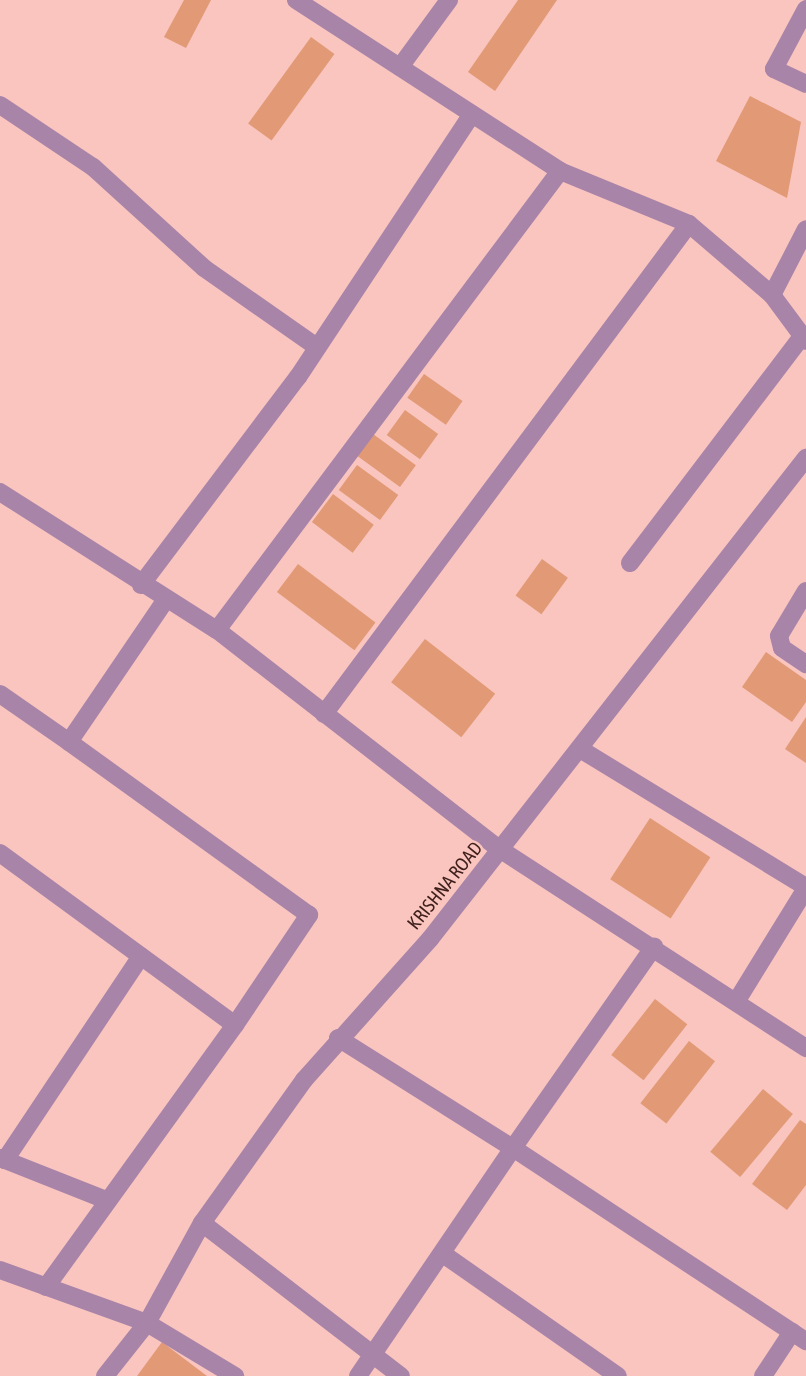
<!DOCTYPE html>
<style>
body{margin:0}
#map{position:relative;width:806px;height:1376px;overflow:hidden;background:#f9c5be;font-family:"Asap Condensed",sans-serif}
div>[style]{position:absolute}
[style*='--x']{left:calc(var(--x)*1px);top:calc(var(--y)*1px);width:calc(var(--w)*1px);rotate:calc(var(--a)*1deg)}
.building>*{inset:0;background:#e29975;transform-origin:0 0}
.minor>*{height:18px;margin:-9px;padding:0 9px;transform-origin:9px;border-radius:9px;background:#a984a9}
span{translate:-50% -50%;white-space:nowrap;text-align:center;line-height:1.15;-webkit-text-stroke:5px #f9c5be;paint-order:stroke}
.street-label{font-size:19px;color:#3f1f1b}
</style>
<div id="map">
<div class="building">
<div style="clip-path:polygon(184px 0,211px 0,186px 48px,164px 37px)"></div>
<div style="clip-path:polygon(518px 0,557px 0,495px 91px,468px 72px)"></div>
<div style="left:311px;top:37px;width:29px;height:107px;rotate:36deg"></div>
<div style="clip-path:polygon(750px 96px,801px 122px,787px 198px,716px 161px)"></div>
<div style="left:424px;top:374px;width:47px;height:29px;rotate:35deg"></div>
<div style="left:405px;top:410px;width:41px;height:31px;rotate:36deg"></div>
<div style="left:373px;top:434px;width:53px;height:27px;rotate:36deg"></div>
<div style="left:357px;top:465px;width:51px;height:31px;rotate:36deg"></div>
<div style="left:333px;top:494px;width:51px;height:35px;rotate:37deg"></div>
<div style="left:542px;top:559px;width:32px;height:45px;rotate:36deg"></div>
<div style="left:298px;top:564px;width:97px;height:35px;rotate:37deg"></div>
<div style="left:425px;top:639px;width:89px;height:55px;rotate:38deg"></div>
<div style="clip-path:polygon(766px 652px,806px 680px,806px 702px,792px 722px,742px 687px)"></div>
<div style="clip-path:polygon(806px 717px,806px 763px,785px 749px)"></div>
<div style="left:650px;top:818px;width:72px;height:73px;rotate:33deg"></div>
<div style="left:655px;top:999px;width:41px;height:71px;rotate:38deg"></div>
<div style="left:689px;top:1041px;width:33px;height:79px;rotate:38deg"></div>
<div style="left:763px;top:1089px;width:39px;height:82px;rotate:40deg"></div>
<div style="clip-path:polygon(800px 1120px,806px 1124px,806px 1185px,787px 1210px,752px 1184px)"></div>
<div style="clip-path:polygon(162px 1342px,207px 1376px,137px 1376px)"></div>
</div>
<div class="minor">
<div style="--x:296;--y:0;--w:315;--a:32.9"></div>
<div style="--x:560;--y:171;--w:139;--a:22.3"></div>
<div style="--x:689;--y:224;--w:109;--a:40.5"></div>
<div style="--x:772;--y:295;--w:57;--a:53.5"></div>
<div style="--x:806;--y:9;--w:68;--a:118.1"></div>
<div style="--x:774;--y:69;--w:35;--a:25"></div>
<div style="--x:400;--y:67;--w:83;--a:-53.8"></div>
<div style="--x:0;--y:105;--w:112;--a:33.7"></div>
<div style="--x:93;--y:167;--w:150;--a:42.3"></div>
<div style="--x:204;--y:268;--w:134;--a:35"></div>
<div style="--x:772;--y:295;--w:74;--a:-62.7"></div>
<div style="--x:0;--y:492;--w:257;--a:32.5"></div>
<div style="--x:217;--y:630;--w:359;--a:37.8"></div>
<div style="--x:501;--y:850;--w:364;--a:33"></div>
<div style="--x:630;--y:563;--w:286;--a:-52.8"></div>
<div style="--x:141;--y:585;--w:261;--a:-53"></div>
<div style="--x:298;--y:377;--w:315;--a:-56.5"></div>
<div style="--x:806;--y:591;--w:52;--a:121"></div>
<div style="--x:779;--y:636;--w:12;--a:76"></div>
<div style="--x:782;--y:648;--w:29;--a:34"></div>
<div style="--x:217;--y:630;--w:573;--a:-53.23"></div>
<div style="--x:0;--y:694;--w:84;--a:34.8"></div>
<div style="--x:324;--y:714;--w:611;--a:-53.32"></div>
<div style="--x:580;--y:749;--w:265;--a:31.4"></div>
<div style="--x:0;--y:853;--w:291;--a:36.2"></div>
<div style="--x:235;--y:1025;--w:133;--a:-56.1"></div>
<div style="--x:309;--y:915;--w:296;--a:-144.2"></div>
<div style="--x:69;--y:742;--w:171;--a:-55.8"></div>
<div style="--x:736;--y:1002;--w:134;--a:-58.4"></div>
<div style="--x:338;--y:1038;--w:207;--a:32.2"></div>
<div style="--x:513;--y:1148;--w:246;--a:-55"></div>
<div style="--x:0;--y:1158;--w:5;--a:22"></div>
<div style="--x:5;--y:1160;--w:245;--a:-56.3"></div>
<div style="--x:5;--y:1160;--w:109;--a:21.6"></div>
<div style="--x:202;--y:1223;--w:251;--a:37.6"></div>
<div style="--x:443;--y:1254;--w:213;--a:34.9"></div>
<div style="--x:0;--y:1270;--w:156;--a:19.8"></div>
<div style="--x:147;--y:1323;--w:103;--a:31.1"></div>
<div style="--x:46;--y:1287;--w:323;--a:-54.2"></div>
<div style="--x:105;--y:1376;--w:68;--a:-51.6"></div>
<div style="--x:147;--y:1323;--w:114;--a:-61.2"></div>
<div style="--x:202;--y:1223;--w:176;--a:-54.5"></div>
<div style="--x:304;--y:1080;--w:189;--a:-48.2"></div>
<div style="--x:430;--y:939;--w:611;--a:-51.99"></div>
<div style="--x:358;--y:1376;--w:276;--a:-55.8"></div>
<div style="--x:513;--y:1148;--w:351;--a:33.4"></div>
<div style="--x:763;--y:1376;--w:53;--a:-56.6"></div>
</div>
<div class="street-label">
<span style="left:445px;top:886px;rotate:-51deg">KRISHNA ROAD</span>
</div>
</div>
